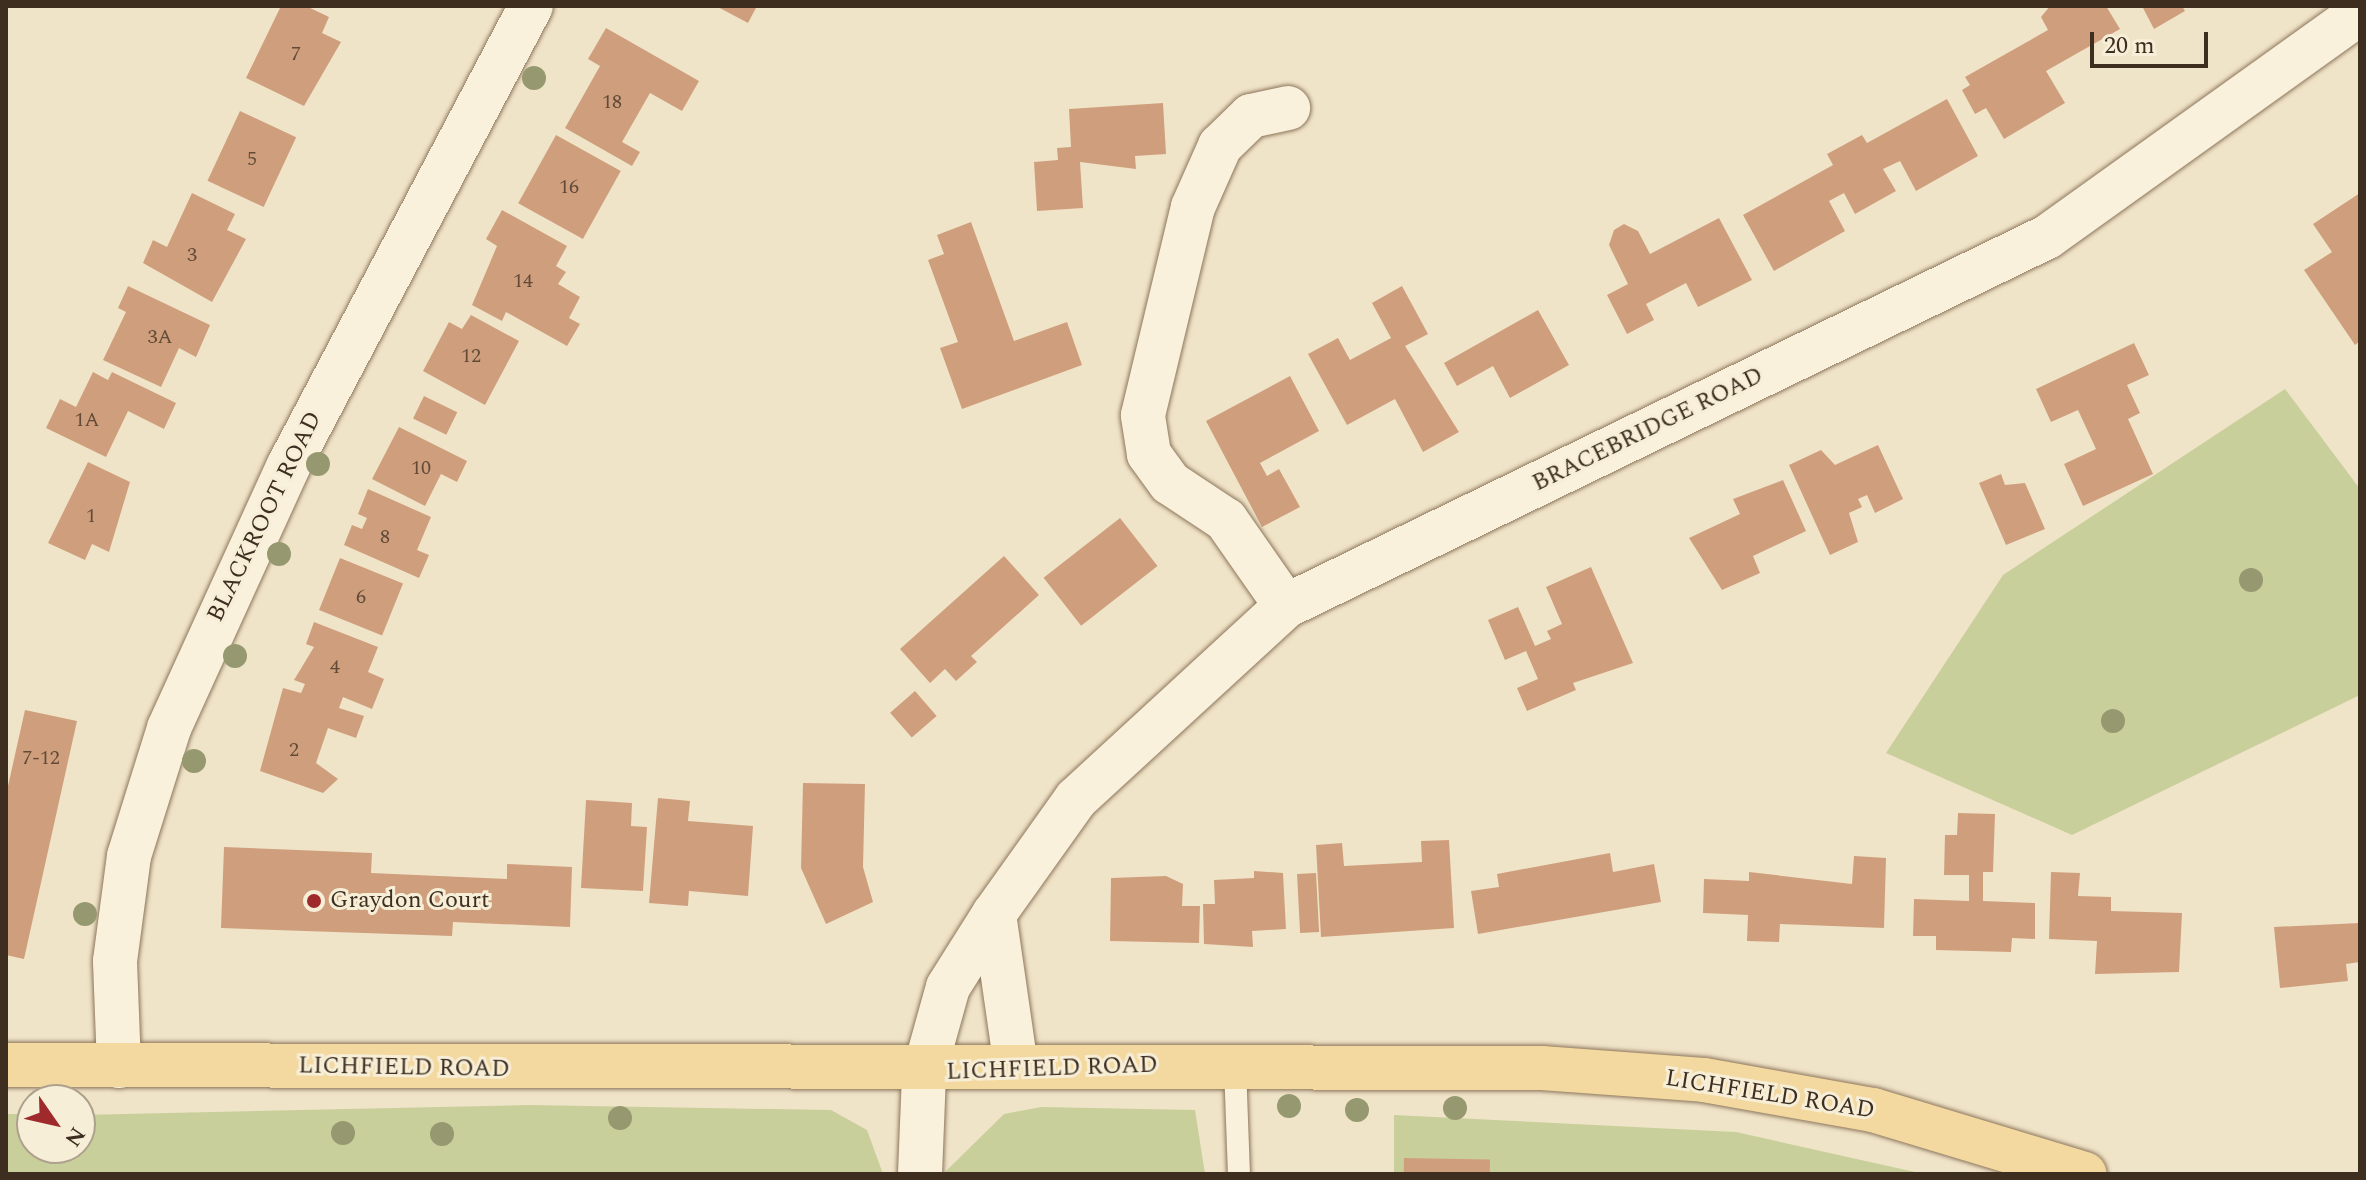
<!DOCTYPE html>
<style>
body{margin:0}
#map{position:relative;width:2366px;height:1180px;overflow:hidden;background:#f0e4c8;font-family:Spectral,serif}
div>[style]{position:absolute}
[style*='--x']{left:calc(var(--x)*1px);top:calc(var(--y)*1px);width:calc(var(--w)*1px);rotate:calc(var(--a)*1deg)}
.green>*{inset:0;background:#c9cf9b}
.building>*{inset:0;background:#cf9f7d;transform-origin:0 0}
.roads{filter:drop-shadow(0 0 2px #8d765c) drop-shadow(0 0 2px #8d765c)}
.lane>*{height:22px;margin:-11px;padding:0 11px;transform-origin:11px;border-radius:11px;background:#faf1dc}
.street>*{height:44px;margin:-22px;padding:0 22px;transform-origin:22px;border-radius:22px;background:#faf1dc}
.primary>*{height:44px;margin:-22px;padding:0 22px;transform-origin:22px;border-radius:22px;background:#f3d9a0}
.trees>*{width:24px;height:24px;margin:-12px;border-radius:50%;background:#96986f}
.dots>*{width:22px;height:22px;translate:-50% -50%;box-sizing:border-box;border:4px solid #f7eed8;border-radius:50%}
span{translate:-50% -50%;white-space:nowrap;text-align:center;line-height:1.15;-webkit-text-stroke:6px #f7eed8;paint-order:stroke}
.number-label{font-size:20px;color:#624a37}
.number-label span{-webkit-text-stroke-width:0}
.street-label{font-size:24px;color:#3d2e20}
.poi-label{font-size:24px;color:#3d2e20}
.left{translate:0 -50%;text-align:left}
.frame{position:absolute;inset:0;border:8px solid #3d2e20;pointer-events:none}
.north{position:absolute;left:16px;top:1084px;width:80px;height:80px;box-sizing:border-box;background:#f7eed8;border:2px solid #ada18e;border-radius:50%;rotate:124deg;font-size:22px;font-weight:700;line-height:32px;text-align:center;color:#3d2e20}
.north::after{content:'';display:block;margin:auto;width:28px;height:36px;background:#9e2a2b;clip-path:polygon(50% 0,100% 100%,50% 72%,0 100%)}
.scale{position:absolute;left:2090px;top:32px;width:118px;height:36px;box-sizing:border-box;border:4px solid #3d2e20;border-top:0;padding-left:10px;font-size:24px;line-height:28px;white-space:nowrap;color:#3d2e20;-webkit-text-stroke:6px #f7eed8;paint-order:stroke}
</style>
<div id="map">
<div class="green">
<div style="clip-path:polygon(2285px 389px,2360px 489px,2360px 695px,2072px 835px,1886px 753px,2003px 575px)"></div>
<div style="clip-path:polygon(529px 1105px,831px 1110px,867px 1130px,883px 1174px,6px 1174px,6px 1114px,32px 1114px,32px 1148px,80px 1148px,80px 1115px)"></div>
<div style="clip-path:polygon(1041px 1107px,1195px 1110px,1205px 1174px,943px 1174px,1004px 1114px)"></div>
<div style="clip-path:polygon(1394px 1115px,1736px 1132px,1924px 1174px,1394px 1174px)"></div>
</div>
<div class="building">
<div style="clip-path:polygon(281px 6px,306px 6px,329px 17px,322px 33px,341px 42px,304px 106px,246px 78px)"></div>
<div style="clip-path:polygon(716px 6px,757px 6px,748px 23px)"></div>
<div style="clip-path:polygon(2050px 6px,2106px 6px,2120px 29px,2046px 71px,2065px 103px,2004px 139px,1986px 108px,1975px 114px,1962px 90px,1970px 85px,1965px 77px,2048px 30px,2041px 17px)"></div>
<div style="clip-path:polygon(2142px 6px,2182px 6px,2185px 11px,2154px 29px)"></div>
<div style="clip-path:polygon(606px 28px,699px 81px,682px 111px,650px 93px,622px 142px,640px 152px,632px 166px,565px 128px,600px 66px,588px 59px)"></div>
<div style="clip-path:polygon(1947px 99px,1978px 156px,1916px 191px,1900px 161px,1883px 169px,1896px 191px,1855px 214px,1844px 193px,1829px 201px,1845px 231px,1774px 271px,1743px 215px,1833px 165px,1827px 154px,1862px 135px,1867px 143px)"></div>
<div style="clip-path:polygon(1163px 103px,1166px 154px,1135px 156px,1136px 169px,1080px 162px,1083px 208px,1037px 211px,1034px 162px,1058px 160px,1057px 148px,1071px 147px,1069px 109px)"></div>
<div style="left:240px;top:111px;width:62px;height:77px;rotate:25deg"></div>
<div style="left:556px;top:135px;width:74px;height:78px;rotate:29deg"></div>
<div style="clip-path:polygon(192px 193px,235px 214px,227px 230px,246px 239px,212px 302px,143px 263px,153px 240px,167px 247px)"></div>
<div style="clip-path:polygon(2360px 193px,2360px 341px,2355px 345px,2304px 270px,2332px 252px,2313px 224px)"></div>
<div style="clip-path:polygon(502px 210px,567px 246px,556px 266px,566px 272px,558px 284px,580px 297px,569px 318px,580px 324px,567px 346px,506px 312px,502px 321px,472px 305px,497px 246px,486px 239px)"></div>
<div style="clip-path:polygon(1719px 218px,1752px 280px,1698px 307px,1686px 283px,1646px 304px,1654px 320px,1627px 334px,1607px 295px,1628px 284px,1609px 245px,1614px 230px,1624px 224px,1638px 231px,1650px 254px)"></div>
<div style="clip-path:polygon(971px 222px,1014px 341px,1067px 322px,1082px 365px,962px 409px,940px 348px,958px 342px,928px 260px,944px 254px,937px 235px)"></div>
<div style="clip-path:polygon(128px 286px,210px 325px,196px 357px,179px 348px,161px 387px,103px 360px,126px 312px,118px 308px)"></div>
<div style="clip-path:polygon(1402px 286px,1428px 334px,1405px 346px,1459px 432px,1423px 452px,1395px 399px,1347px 425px,1308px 354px,1338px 338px,1350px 360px,1391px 338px,1372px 303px)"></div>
<div style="clip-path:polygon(1538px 310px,1569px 365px,1510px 398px,1493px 366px,1457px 386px,1444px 363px)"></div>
<div style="clip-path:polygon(471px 315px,519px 341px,485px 405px,423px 371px,449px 322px,462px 329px)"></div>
<div style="clip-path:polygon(2134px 343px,2149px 375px,2127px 385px,2140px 413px,2128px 419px,2153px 474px,2083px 506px,2064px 464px,2096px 449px,2078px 410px,2051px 422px,2036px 389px)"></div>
<div style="clip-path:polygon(93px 372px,108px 380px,112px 372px,176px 403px,164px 429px,128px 411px,106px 457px,46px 428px,60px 399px,76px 407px)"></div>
<div style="clip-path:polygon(1290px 376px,1319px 431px,1260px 463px,1267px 476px,1279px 469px,1300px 507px,1262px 527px,1206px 421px)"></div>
<div style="left:424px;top:396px;width:37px;height:25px;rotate:26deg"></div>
<div style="clip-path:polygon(399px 427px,467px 461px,457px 482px,441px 474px,425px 506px,372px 479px)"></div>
<div style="clip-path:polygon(1878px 445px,1903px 499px,1875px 513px,1867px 495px,1858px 499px,1862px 507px,1849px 513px,1858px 542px,1830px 555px,1789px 465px,1821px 450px,1835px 465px)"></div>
<div style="clip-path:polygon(88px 462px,130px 482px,109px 552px,92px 544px,85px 560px,48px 543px)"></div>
<div style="clip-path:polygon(2001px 474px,2005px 485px,2025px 483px,2045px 529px,2006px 545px,1979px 483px)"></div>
<div style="clip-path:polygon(1783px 480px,1806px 531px,1753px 556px,1760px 573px,1722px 590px,1689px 538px,1740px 514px,1733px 499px)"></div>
<div style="clip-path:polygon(368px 489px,431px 517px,417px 550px,429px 555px,419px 578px,344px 545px,352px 525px,362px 529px,367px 518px,358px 514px)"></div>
<div style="left:1120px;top:518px;width:61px;height:97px;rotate:52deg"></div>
<div style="clip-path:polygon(1004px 556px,1039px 595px,971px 656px,977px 662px,956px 681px,945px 669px,930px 683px,900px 649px)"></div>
<div style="left:340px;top:558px;width:68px;height:56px;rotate:22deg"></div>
<div style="clip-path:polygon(1591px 567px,1633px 663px,1573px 683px,1576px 690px,1527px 711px,1517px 688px,1538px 679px,1526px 651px,1505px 660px,1488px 620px,1518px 607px,1535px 646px,1551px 639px,1547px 631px,1562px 624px,1546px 587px)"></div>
<div style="clip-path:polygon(314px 622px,378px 647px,368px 672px,384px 679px,372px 709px,343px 697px,339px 708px,364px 716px,356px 738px,328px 728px,316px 763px,338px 779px,323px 793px,260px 771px,283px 688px,301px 693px,305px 684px,294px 680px,314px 647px,306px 644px)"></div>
<div style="left:915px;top:691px;width:33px;height:33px;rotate:49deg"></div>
<div style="clip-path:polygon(25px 710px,77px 721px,24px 959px,6px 955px,6px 795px)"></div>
<div style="clip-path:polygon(803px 783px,865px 784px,863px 867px,873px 902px,826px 924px,801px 868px)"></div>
<div style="clip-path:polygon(658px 798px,690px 801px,688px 821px,753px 826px,748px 896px,689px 891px,688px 906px,649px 903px)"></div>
<div style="clip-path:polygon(586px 800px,632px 803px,631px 826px,647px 827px,643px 891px,581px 888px)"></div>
<div style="clip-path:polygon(1958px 813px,1995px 814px,1993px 872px,1983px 872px,1983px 901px,2035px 903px,2035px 939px,2012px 938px,2011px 952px,1936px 950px,1936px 936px,1913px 936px,1914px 899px,1969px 901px,1969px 875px,1944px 875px,1945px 835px,1957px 835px)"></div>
<div style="clip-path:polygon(1449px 840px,1454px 928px,1321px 937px,1316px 845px,1342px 843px,1344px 866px,1422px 862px,1421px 841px)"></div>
<div style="clip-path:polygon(224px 847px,372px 853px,371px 873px,507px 879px,507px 864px,572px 867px,570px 927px,453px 922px,452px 936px,221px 928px)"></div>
<div style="clip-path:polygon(1610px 853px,1613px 872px,1654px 864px,1661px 902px,1478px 934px,1471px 891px,1499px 887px,1497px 874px)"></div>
<div style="clip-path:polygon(1854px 856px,1886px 858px,1884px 928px,1780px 924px,1779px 942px,1747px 941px,1748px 915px,1703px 913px,1704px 879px,1749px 881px,1749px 872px,1852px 884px)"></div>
<div style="clip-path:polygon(1254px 871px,1283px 873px,1286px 929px,1252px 931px,1253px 947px,1204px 944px,1203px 904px,1215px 904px,1214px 880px,1254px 878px)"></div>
<div style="clip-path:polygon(2051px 872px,2080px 873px,2078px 896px,2111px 897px,2111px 911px,2182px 913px,2179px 972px,2095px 974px,2097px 941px,2049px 939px)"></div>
<div style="left:1316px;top:873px;width:59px;height:19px;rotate:87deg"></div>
<div style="clip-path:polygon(1166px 876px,1183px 884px,1182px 906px,1200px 906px,1199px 943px,1110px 941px,1111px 878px)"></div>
<div style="clip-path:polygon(2360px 923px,2360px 962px,2346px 964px,2348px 981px,2280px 988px,2274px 927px)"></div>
<div style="left:1404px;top:1158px;width:86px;height:16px;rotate:1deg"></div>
</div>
<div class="roads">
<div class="lane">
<div style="--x:1235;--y:1066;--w:108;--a:87.9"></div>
</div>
<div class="street">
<div style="--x:1286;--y:606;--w:105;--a:-124.9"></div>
<div style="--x:1226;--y:520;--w:67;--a:-146.5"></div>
<div style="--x:1170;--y:483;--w:36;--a:-126"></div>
<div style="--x:1149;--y:454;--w:39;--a:-99"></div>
<div style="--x:1143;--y:415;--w:214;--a:-76.5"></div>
<div style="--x:1193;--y:207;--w:67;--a:-66.1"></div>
<div style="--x:1220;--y:146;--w:43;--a:-44.1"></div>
<div style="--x:1251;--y:116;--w:38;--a:-12"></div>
<div style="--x:994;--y:914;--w:141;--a:-54.5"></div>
<div style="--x:1076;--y:799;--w:285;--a:-42.6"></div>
<div style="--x:1286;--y:606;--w:846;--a:-25.87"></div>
<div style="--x:2047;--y:237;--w:385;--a:-35.6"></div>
<div style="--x:119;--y:1066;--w:105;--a:-92.2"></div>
<div style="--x:115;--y:961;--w:106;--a:-82.4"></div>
<div style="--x:129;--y:856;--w:134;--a:-72.6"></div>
<div style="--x:169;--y:728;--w:287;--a:-65.5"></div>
<div style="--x:288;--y:467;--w:521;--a:-62.21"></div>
<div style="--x:920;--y:1174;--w:101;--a:-87.7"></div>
<div style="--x:924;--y:1073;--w:89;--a:-74.4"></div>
<div style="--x:948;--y:987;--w:86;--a:-57.8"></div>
<div style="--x:994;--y:914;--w:154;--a:81.8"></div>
</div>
<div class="primary">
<div style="--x:6;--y:1065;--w:1536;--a:0.11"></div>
<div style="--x:1542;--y:1068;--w:162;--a:4.2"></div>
<div style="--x:1704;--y:1080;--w:172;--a:10.1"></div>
<div style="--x:1873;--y:1110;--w:221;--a:16.8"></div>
</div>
</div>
<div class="trees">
<div style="left:534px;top:78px"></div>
<div style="left:318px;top:464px"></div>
<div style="left:279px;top:554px"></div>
<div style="left:2251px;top:580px"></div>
<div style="left:235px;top:656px"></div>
<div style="left:2113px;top:721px"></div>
<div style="left:194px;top:761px"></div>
<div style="left:85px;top:914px"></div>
<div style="left:1289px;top:1106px"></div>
<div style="left:1455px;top:1108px"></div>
<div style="left:1357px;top:1110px"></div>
<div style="left:620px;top:1118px"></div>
<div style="left:343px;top:1133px"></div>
<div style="left:442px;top:1134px"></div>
</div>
<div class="dots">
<div style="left:314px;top:901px;background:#9e2a2b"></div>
</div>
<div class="number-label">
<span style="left:296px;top:54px">7</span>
<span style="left:612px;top:102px">18</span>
<span style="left:252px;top:159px">5</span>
<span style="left:569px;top:187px">16</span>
<span style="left:192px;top:255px">3</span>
<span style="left:523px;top:281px">14</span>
<span style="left:160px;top:337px">3A</span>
<span style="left:471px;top:356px">12</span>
<span style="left:87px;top:420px">1A</span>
<span style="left:421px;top:468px">10</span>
<span style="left:91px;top:516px">1</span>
<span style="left:385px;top:537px">8</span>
<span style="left:361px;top:597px">6</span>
<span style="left:335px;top:667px">4</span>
<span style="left:294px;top:750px">2</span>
<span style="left:41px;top:758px">7-12</span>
</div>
<div class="street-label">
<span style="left:1648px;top:430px;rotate:-26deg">BRACEBRIDGE ROAD</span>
<span style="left:265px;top:517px;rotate:-64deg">BLACKROOT ROAD</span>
<span style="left:404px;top:1068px;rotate:1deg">LICHFIELD ROAD</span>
<span style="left:1052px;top:1069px;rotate:-2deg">LICHFIELD ROAD</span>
<span style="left:1770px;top:1095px;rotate:9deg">LICHFIELD ROAD</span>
</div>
<div class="poi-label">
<span class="left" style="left:330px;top:901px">Graydon Court</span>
</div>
<div class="frame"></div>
<div class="north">N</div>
<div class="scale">20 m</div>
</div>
